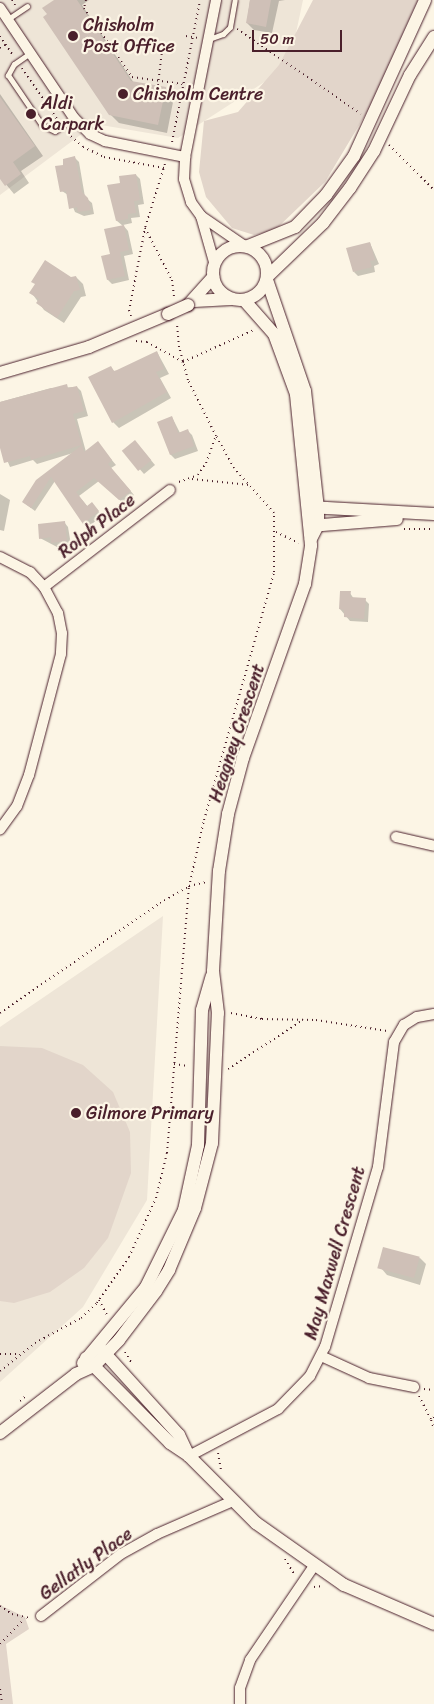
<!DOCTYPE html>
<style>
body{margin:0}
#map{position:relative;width:434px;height:1704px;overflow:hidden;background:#fcf5e5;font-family:Sriracha,sans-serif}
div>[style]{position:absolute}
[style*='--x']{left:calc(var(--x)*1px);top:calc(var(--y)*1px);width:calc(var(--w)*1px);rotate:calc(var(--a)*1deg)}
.built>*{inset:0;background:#eee5d7}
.green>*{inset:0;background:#e2d5ca}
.shadow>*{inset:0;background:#0003}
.building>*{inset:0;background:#cfc0b7;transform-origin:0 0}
.path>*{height:2px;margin-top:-1px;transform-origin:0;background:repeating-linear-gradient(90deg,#4a1f2b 0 1px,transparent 0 5px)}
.roads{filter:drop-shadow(0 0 1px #4a1f2b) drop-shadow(0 0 1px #4a1f2b)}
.service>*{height:5px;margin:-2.5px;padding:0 2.5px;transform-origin:2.5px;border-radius:2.5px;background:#fcf5e5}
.minor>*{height:10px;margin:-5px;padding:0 5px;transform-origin:5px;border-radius:5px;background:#fcf5e5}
.tertiary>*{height:12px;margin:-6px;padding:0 6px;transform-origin:6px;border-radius:6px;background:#fcf5e5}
.tertiary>.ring{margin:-6px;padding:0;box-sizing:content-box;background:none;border:12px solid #fcf5e5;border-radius:50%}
.bridges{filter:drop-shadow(0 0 1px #4a1f2b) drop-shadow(0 0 1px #4a1f2b)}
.tertiary-bridge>*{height:12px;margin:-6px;padding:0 6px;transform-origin:6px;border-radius:6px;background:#fcf5e5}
.dots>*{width:14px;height:14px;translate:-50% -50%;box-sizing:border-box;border:2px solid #fcf5e5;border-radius:50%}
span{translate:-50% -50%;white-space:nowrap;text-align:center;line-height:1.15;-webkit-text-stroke:4.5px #fcf5e5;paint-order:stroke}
.poi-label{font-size:18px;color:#4a1f2b}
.left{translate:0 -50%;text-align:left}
.street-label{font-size:18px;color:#4a1f2b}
.scale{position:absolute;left:252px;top:30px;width:90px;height:22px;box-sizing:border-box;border:2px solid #4a1f2b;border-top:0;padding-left:6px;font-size:15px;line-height:18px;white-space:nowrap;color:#4a1f2b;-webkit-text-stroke:4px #fcf5e5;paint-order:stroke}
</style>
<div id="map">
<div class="built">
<div style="clip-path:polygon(0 0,303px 0,289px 66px,178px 138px,95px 124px,0 195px)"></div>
<div style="clip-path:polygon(163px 916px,147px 1200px,83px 1307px,0 1382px,0 1027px)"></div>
</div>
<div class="green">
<div style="clip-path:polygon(313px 0,418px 0,370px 107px,325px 182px,275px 230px,254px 235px,232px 228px,206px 197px,199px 172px,204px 121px,238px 112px,279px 65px)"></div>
<div style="clip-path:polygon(0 1046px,42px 1048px,83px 1065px,113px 1092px,130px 1132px,131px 1173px,108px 1238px,84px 1268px,50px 1292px,14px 1303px,0 1301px)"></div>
<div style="clip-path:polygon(0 1605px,25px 1617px,29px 1629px,6px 1644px,13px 1704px,0 1704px)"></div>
</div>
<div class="shadow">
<div style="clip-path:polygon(57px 0,89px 0,82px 5px,134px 83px,165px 88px,174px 97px,167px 133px,119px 123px,110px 114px,48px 14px)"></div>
<div style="clip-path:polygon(250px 0,285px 0,279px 1px,272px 33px,254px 30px,247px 23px)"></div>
<div style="clip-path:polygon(0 94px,43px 156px,21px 171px,29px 183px,14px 194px,0 177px)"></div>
<div style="clip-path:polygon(75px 158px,79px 162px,85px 197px,92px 203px,94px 214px,84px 216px,75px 212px,68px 195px,62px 191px,65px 166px)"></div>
<div style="clip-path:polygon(136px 175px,140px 179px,144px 204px,138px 205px,140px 217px,131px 218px,132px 223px,123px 225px,128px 231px,133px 254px,124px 256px,129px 280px,112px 284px,108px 280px,111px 255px,123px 226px,117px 221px,121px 184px)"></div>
<div style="clip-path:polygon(370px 243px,379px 264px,374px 266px,375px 272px,358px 276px,354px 272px)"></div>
<div style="clip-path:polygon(76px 277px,83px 284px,86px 296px,81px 297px,64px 323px,44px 310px,31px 292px)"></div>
<div style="clip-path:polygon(157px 352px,169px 374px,160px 378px,171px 398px,119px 428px,113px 422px,111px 368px,115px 372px)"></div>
<div style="clip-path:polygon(77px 387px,81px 391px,88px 416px,77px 419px,86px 452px,101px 447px,116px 465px,111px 468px,134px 495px,124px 504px,99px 481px,79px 496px,88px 507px,96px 508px,102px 516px,88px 527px,55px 481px,35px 511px,23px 502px,73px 453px,37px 464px,33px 460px,10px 467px,0 443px,0 402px,51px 388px)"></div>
<div style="clip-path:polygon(172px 417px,180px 433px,187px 430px,192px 435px,198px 451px,175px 459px,171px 455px)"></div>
<div style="clip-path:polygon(139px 446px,155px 465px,144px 474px,124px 451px)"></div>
<div style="clip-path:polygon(0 494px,10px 500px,4px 531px,0 530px)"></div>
<div style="clip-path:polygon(64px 522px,68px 527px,71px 545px,57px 547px,40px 538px)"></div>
<div style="clip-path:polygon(350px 593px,354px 599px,365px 600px,369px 604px,368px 622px,350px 621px,340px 609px)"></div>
<div style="clip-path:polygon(420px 1258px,426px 1264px,420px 1285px,387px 1275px,381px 1268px)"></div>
</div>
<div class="building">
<div style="clip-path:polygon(54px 0,77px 0,131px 81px,166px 87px,158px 125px,109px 115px,43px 17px,47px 14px,42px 8px)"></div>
<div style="clip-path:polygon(250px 0,271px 0,266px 27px,246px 23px)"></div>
<div style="clip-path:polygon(0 97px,35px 146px,13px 162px,21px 174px,5px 186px,0 179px)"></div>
<div style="clip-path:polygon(75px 156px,82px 192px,88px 198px,91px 210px,78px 212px,77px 207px,69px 209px,66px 191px,60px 192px,55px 166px,63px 165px,63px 159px)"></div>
<div style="clip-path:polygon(136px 174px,140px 200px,134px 201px,136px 213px,128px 214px,128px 219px,116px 221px,107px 185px,120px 183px,119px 176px)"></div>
<div style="clip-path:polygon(124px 225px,129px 250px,120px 252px,125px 276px,107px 280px,101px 256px,110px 254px,104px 229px)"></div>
<div style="clip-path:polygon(370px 242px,375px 260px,370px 261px,372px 267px,353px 272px,346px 248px)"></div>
<div style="clip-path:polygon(45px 260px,71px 277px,76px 276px,80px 290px,74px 291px,57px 318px,36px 303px,39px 299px,29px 293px,35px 284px,31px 282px)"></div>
<div style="clip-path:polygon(157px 351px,164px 369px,156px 372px,167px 392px,112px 423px,88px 377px,111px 366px,114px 371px,117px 370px)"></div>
<div style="clip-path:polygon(67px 384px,68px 388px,77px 386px,84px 411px,73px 414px,82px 445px,31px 460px,30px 456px,4px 463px,0 448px,0 402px)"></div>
<div style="clip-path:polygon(172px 416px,178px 433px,188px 429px,194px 446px,170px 455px,157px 422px)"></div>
<div style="left:135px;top:440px;width:26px;height:17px;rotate:51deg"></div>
<div style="clip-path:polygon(98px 441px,112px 460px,108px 464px,131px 491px,119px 500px,94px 478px,76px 492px,87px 506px,92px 502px,99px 511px,83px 524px,51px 477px,31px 508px,22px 502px,36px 480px,82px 445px,84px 452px)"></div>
<div style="clip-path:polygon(65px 521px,67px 541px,51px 543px,51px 537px,39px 539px,38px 524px)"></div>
<div style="clip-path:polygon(340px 591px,351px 591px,350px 597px,366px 598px,364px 619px,344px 617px,344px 610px,339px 609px)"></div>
<div style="left:383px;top:1247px;width:38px;height:22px;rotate:15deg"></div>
</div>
<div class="path">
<div style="--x:12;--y:0;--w:6;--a:59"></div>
<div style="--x:86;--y:0;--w:8;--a:104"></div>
<div style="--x:84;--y:8;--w:84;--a:55.2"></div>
<div style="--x:132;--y:77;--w:51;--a:7.8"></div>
<div style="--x:237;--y:29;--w:150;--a:34.4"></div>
<div style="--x:0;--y:36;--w:23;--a:56"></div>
<div style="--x:186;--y:36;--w:12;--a:9"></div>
<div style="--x:0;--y:48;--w:6;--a:-31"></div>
<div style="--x:22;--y:68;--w:62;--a:55.5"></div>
<div style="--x:158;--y:85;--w:43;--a:-83.4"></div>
<div style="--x:67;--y:133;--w:21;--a:41"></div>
<div style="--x:83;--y:147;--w:23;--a:25"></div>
<div style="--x:104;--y:157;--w:61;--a:10.4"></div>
<div style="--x:172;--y:142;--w:145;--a:-78.8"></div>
<div style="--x:389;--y:145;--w:64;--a:45"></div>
<div style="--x:165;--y:164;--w:67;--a:107.4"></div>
<div style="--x:145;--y:228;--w:59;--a:62.6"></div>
<div style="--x:172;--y:280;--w:17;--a:83"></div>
<div style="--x:131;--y:316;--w:5;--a:-112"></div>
<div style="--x:129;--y:311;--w:85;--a:-79.1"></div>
<div style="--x:136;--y:341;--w:11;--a:5"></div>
<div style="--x:147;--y:342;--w:41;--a:29.1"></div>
<div style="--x:183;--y:362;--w:78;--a:-24.3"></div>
<div style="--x:192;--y:479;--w:58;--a:5.9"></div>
<div style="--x:179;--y:482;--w:20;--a:-20"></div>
<div style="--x:198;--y:475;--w:14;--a:-56"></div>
<div style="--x:206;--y:463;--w:29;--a:-70"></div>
<div style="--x:404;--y:529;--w:30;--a:0"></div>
<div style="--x:276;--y:532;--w:25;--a:26"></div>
<div style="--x:0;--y:1013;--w:194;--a:-34.5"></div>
<div style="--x:160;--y:903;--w:34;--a:-30"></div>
<div style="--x:189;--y:886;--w:17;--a:-13"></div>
<div style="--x:231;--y:1013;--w:32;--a:11"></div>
<div style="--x:262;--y:1019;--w:54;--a:1.1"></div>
<div style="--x:316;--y:1020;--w:72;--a:8.8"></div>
<div style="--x:174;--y:1064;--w:14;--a:8"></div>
<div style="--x:228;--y:1069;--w:90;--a:-33.2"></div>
<div style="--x:99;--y:1300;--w:17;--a:62"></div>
<div style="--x:125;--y:1352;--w:12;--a:59"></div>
<div style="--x:0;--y:1354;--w:19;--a:0"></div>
<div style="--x:0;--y:1371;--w:45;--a:-38.7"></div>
<div style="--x:35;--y:1343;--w:52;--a:-28.5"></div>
<div style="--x:81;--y:1318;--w:22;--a:-43"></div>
<div style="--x:97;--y:1303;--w:56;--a:-55.2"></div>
<div style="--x:129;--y:1257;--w:65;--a:-65.4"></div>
<div style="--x:156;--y:1198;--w:46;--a:-76.3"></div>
<div style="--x:167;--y:1153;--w:267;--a:-85.3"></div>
<div style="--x:189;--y:887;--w:69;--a:-77.4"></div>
<div style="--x:204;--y:820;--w:258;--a:-74.2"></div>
<div style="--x:274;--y:572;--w:59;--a:-90"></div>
<div style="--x:274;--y:513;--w:60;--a:-131.6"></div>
<div style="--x:234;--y:468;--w:37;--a:-119"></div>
<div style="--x:216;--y:436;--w:63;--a:-116.6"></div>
<div style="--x:188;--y:380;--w:34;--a:-105"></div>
<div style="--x:179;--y:347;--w:23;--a:-95"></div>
<div style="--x:424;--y:1389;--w:10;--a:6"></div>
<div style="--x:419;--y:1396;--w:27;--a:63"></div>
<div style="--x:20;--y:1401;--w:9;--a:-41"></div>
<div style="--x:434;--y:1417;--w:4;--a:135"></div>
<div style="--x:431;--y:1420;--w:9;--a:72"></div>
<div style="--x:218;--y:1453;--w:17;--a:80"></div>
<div style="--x:285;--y:1559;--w:17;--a:59"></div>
<div style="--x:314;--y:1587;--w:9;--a:-6"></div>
<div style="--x:0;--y:1606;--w:14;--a:34"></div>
<div style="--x:12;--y:1614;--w:18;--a:13"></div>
<div style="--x:0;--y:1644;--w:35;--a:-46"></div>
<div style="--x:0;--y:1689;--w:15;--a:82"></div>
</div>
<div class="roads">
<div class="service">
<div style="--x:8;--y:19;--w:23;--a:-34"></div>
<div style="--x:209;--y:39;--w:15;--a:-20"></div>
<div style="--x:223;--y:34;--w:10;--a:-45"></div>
<div style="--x:230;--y:27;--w:27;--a:-80"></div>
<div style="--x:30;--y:53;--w:19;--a:145"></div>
<div style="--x:14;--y:64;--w:13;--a:119"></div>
<div style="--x:8;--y:75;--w:60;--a:55.8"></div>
<div style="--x:42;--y:125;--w:14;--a:25"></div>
<div style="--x:55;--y:131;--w:23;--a:-34"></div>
</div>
<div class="minor">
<div style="--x:0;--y:8;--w:133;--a:56.1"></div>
<div style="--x:74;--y:118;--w:23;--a:45"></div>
<div style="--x:90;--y:134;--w:17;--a:25"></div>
<div style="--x:105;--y:141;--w:82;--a:11.3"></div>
<div style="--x:201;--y:216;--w:51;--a:34.6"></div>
<div style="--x:214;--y:262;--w:48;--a:-105.8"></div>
<div style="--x:201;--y:216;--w:17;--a:-126"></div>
<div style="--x:191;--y:202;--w:24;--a:-107"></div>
<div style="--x:184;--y:179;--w:22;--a:-87"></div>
<div style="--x:185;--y:157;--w:160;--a:-78.8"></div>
<div style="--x:0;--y:557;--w:34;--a:27"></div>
<div style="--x:30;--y:572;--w:21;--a:47"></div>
<div style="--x:44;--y:587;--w:30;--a:62"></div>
<div style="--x:58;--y:613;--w:20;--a:79"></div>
<div style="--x:62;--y:633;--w:21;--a:93"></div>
<div style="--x:61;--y:654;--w:125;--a:104.8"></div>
<div style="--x:29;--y:775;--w:33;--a:111"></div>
<div style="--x:17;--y:806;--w:29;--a:126"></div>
<div style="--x:44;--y:587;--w:159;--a:-37.6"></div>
<div style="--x:396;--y:837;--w:39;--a:13"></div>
<div style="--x:321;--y:1356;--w:53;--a:24.6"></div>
<div style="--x:369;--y:1378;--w:46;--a:11.3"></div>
<div style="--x:189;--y:1456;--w:101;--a:-27.8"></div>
<div style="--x:278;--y:1409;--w:46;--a:-45.9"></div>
<div style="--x:310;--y:1376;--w:33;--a:-63"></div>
<div style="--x:325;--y:1347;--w:188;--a:-73.6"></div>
<div style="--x:378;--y:1167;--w:126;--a:-82.7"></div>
<div style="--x:394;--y:1042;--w:20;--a:-60"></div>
<div style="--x:404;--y:1025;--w:15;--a:-32"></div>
<div style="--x:417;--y:1017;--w:17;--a:-10"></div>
<div style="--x:41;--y:1616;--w:101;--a:-37.8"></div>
<div style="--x:121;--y:1554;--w:41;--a:-29.1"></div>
<div style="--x:157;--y:1534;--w:83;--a:-23.5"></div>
<div style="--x:240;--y:1704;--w:16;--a:-90"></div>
<div style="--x:240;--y:1688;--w:30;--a:-70"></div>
<div style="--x:250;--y:1660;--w:114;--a:-55.8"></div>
</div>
<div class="tertiary">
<div class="ring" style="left:213px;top:246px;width:42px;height:42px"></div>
<div style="--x:248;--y:246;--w:51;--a:-22"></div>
<div style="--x:295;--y:227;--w:45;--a:-45.9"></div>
<div style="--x:326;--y:195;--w:48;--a:-54.3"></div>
<div style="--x:354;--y:156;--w:171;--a:-65.5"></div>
<div style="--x:267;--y:277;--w:78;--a:-44"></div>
<div style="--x:323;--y:223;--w:44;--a:-52.4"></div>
<div style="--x:350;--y:188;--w:44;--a:-57"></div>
<div style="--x:374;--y:151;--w:84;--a:-64.7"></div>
<div style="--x:410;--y:75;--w:45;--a:-57.7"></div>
<div style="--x:267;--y:280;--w:117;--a:71.1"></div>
<div style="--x:305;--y:391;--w:118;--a:83.7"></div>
<div style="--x:318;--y:508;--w:17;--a:90"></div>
<div style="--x:318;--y:525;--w:16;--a:117"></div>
<div style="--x:194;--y:301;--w:37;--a:-3"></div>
<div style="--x:188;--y:305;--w:38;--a:-48"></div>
<div style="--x:0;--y:373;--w:93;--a:-16.3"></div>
<div style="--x:89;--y:347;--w:86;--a:-22.7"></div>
<div style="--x:309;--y:507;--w:125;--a:3.2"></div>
<div style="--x:310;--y:526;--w:87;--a:-4.6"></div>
<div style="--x:101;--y:1349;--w:116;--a:47.8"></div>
<div style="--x:179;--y:1435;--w:23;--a:65"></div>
<div style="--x:86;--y:1358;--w:120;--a:45.3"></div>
<div style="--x:170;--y:1443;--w:23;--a:34"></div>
<div style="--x:189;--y:1456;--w:95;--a:45"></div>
<div style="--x:256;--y:1523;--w:108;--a:35.2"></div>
<div style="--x:344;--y:1585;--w:98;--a:23.4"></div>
<div style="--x:83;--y:1363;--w:99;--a:-50.3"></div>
<div style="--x:146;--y:1287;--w:86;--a:-63.7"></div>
<div style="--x:184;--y:1210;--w:66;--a:-77.8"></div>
<div style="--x:198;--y:1145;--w:135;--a:-88.3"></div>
<div style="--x:202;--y:1010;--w:35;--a:-74"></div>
<div style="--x:0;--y:1433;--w:96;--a:-37.8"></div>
<div style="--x:76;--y:1374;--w:20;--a:-24"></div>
<div style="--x:94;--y:1366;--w:36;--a:-46"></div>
<div style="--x:119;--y:1340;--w:61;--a:-52.9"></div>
<div style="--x:156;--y:1291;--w:25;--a:-58"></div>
<div style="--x:169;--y:1270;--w:67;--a:-67.2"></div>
<div style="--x:195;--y:1208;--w:67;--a:-75.3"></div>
<div style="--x:212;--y:1143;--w:130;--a:-87.4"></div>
<div style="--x:218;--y:1013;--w:42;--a:-96.8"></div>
<div style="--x:213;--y:971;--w:100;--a:-86.6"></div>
<div style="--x:219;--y:871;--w:58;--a:-81"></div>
<div style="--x:228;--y:814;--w:58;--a:-75"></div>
<div style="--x:243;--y:758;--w:185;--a:-70.4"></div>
<div style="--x:305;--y:584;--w:39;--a:-81"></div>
<div style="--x:311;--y:545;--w:152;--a:-95.7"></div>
<div style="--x:296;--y:394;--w:64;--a:-110.1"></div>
<div style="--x:274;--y:334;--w:45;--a:-131.4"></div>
</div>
</div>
<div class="bridges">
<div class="tertiary-bridge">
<div style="--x:168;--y:314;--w:22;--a:-24"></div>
</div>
</div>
<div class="dots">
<div style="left:73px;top:36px;background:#4a1f2b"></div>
<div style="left:123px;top:94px;background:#4a1f2b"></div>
<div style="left:31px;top:114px;background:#4a1f2b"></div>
<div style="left:76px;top:1113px;background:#4a1f2b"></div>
</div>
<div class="poi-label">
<span class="left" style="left:83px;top:36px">Chisholm<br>Post Office</span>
<span class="left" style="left:133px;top:94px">Chisholm Centre</span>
<span class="left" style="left:41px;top:114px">Aldi<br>Carpark</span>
<span class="left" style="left:86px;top:1113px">Gilmore Primary</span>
</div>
<div class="street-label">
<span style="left:97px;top:526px;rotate:-38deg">Rolph Place</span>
<span style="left:237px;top:733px;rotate:-72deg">Heagney Crescent</span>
<span style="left:335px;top:1253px;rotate:-74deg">May Maxwell Crescent</span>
<span style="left:86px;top:1564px;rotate:-36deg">Gellatly Place</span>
</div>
<div class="scale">50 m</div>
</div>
